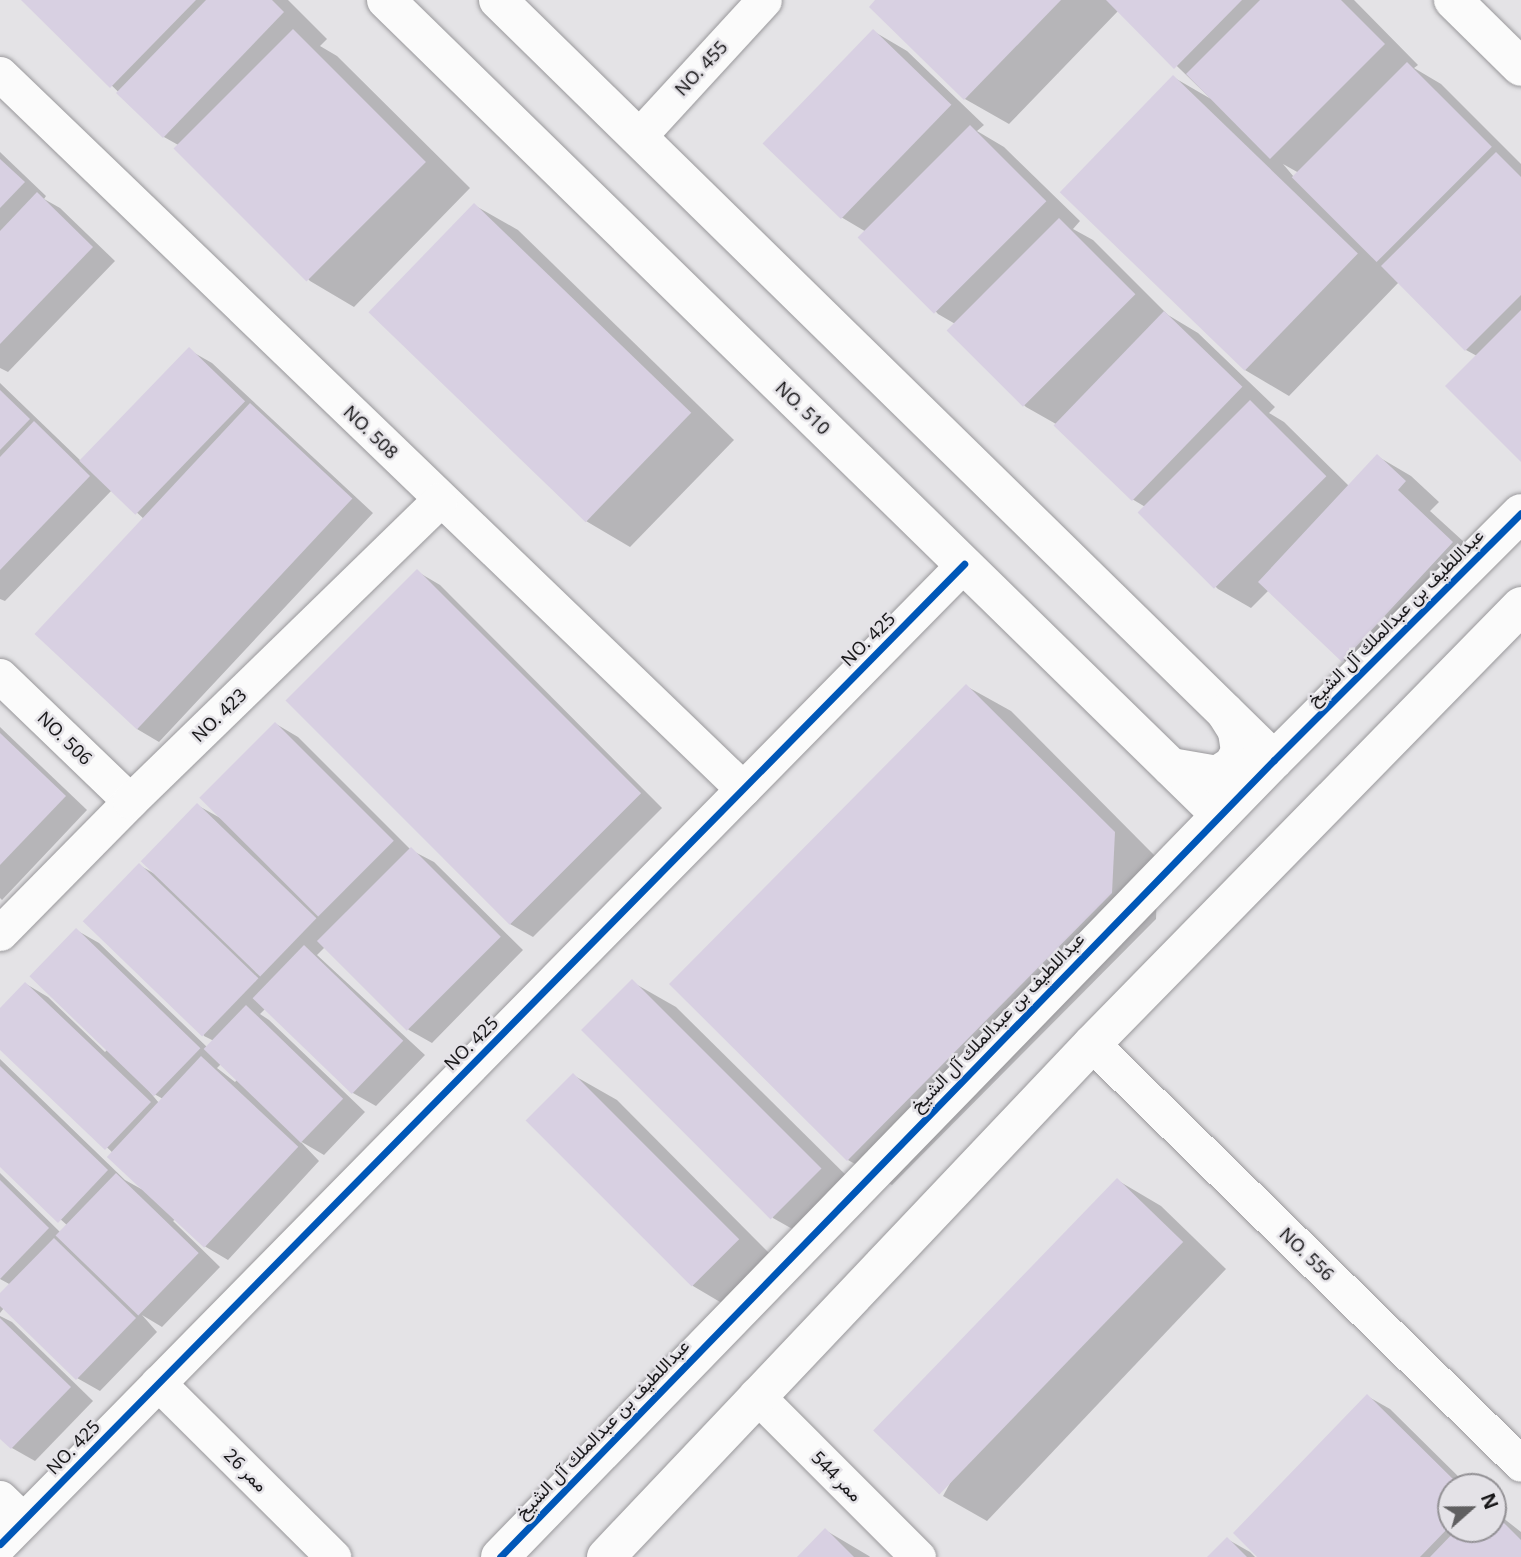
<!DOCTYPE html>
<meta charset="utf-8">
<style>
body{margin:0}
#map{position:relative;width:1521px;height:1557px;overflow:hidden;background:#e4e3e6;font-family:"Noto Sans",Vazirmatn,sans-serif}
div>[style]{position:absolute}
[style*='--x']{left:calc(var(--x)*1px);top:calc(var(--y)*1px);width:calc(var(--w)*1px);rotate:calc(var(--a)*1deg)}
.shadow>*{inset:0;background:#0003}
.building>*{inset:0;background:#d8d0e2;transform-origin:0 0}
.roads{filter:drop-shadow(0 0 2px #99989b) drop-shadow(0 0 2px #99989b)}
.street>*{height:35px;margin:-17.5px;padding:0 17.5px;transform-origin:17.5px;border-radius:17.5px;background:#fbfbfb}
.secondary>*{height:38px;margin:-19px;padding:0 19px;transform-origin:19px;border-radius:19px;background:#fbfbfb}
.cycleway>*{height:7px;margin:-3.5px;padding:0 3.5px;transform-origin:3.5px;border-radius:3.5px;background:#0057b8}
span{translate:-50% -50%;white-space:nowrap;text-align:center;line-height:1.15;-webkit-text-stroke:5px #e4e2e7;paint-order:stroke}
.street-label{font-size:18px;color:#19181a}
.north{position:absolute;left:1437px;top:1473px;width:70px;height:70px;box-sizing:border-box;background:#e4e2e7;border:2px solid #939195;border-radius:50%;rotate:69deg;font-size:19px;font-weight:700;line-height:28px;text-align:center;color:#19181a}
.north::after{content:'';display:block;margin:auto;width:24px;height:32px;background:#605f61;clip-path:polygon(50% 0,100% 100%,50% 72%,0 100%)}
</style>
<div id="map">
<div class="shadow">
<div style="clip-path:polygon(25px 0,288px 0,327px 39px,320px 46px,337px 56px,470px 188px,354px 307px,310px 281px,180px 146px,164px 137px)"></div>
<div style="clip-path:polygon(evenodd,878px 0,1354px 0,1418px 65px,1414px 68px,1441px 84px,1521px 164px,1521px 460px,1477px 356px,1466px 350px,1399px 282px,1289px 396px,1245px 370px,1173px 77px,1211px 99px,1119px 10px,1009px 124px,965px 99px,878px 0,1283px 164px,1299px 173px,1294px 177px,1283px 164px)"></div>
<div style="clip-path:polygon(873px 31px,907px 51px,984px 125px,977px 131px,1004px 147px,1080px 221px,1073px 229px,1093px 240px,1168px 315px,1198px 333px,1275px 407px,1269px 413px,1284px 422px,1349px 486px,1377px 456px,1411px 476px,1439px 502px,1430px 511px,1486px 562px,1377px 680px,1343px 660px,1269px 590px,1251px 608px,1218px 589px,1141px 514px,1147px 508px,1132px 499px,1056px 424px,1026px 407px,950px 332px,957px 325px,938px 314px,868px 233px,841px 217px)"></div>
<div style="clip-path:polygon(0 152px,46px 196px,44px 199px,60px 208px,115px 261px,8px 372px,0 368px)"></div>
<div style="clip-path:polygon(474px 205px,518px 230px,734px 440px,630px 547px,586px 521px)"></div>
<div style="clip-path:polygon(189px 350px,212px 363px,373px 513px,159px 742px,137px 729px,144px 519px,112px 490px,5px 601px,0 599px,0 383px,82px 462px)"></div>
<div style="clip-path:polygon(418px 572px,440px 585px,662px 808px,533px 937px,510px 924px)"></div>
<div style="clip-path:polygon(966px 686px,1011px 711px,1158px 859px,1156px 919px,892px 1185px,848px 1160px)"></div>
<div style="clip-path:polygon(evenodd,276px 724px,298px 737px,411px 850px,434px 862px,523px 950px,432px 1043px,409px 1030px,325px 947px,317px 955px,425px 1055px,376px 1106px,353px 1093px,266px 1008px,260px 1014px,269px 1020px,365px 1112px,324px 1155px,300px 1141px,319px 1161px,228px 1260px,206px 1247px,176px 1219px,173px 1221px,220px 1267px,162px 1327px,142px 1315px,157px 1332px,100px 1391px,77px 1378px,4px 1308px,0 1313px,0 1295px,11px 1285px,0 1279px,0 1173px,61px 1233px,68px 1226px,0 1165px,0 1059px,125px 1180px,143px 1190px,113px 1153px,0 1048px,0 1011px,26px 984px,48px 997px,105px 1052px,108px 1049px,76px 930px,99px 943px,208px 1048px,214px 1041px,204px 1036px,139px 865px,155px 874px,197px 805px,222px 819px,276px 724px,221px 1064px,237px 1080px,235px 1082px,217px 1068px,221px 1064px,276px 724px,149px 1091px,163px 1099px,159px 1103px,149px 1091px)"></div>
<div style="clip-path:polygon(0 727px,87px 810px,2px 900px,0 898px)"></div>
<div style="clip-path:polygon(632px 982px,676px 1007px,865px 1194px,817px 1243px,773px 1218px)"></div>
<div style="clip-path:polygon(573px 1075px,617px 1100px,782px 1266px,737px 1312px,693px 1286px)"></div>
<div style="clip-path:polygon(1117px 1180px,1161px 1206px,1226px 1269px,987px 1521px,943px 1496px)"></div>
<div style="clip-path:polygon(0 1316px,12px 1322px,93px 1401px,35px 1461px,12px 1448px,0 1436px)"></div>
<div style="clip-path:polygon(1367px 1396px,1390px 1409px,1469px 1487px,1451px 1487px,1451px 1529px,1493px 1529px,1493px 1510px,1521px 1532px,1521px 1557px,1260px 1557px)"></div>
<div style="clip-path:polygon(825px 1530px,869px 1556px,870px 1557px,799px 1557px)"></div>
<div style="clip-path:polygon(1227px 1539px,1250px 1552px,1255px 1557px,1209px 1557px)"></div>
</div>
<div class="building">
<div style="clip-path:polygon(21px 0,196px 0,110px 88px)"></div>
<div style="clip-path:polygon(206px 0,272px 0,284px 12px,163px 138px,116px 93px)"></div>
<div style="clip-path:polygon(875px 0,1061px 0,964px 100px,869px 7px)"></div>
<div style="clip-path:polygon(1106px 0,1242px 0,1174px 69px)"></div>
<div style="clip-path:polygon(1260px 0,1341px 0,1385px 44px,1270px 159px,1186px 74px)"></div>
<div style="left:293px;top:29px;width:188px;height:169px;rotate:45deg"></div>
<div style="left:873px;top:29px;width:109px;height:159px;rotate:44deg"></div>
<div style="left:1407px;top:62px;width:120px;height:163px;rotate:45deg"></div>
<div style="left:1173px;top:75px;width:257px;height:163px;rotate:44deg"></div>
<div style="left:970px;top:125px;width:108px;height:159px;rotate:45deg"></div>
<div style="clip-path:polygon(1496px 152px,1521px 177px,1521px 295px,1465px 351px,1381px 266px)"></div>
<div style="clip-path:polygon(0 159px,25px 182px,0 208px)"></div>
<div style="clip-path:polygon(37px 192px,93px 247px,0 344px,0 231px)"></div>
<div style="left:474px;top:203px;width:302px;height:152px;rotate:44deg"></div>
<div style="left:1059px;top:218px;width:108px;height:159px;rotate:45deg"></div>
<div style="clip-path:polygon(1521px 310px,1521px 462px,1445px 386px)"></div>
<div style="left:1164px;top:311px;width:109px;height:159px;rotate:44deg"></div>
<div style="left:189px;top:347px;width:78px;height:158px;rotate:44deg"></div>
<div style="clip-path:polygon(0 390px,30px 419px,0 450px)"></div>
<div style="left:1250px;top:400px;width:108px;height:159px;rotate:45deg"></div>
<div style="left:250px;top:403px;width:140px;height:316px;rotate:43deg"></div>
<div style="clip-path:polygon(34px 421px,90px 476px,0 570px,0 457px)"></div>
<div style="clip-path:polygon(1377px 454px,1406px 481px,1398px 490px,1453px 542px,1342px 662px,1258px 582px)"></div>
<div style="left:417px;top:569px;width:317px;height:186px;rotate:45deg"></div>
<div style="clip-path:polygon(966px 684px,1115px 832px,1112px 893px,847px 1161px,669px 984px)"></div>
<div style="left:275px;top:722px;width:168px;height:107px;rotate:45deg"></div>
<div style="clip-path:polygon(0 733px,66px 796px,0 865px)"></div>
<div style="left:197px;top:803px;width:166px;height:81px;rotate:44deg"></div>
<div style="left:411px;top:847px;width:127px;height:133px;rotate:45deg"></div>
<div style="left:139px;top:863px;width:166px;height:81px;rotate:44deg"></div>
<div style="left:76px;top:928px;width:173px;height:67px;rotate:44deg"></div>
<div style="left:304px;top:945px;width:138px;height:74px;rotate:44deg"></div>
<div style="left:632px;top:979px;width:268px;height:72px;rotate:45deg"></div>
<div style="clip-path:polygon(25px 982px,151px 1102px,105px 1150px,0 1050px,0 1008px)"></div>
<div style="left:246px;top:1005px;width:135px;height:61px;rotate:44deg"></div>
<div style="left:201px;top:1056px;width:133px;height:138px;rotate:43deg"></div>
<div style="clip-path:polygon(0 1066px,108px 1170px,58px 1223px,0 1167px)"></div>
<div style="left:573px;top:1073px;width:235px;height:67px;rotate:45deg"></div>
<div style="left:116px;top:1173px;width:115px;height:87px;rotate:44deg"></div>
<div style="left:1117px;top:1178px;width:92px;height:351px;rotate:44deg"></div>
<div style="clip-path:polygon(0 1180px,49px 1228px,0 1279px)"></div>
<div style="clip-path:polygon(54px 1238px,136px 1318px,76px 1380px,0 1306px,0 1293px)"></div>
<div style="clip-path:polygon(0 1318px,71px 1387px,11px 1449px,0 1439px)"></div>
<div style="clip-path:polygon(1367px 1394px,1461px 1487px,1451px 1487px,1451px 1525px,1420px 1557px,1257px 1557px,1233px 1533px)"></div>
<div style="clip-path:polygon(1493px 1512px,1521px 1540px,1521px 1557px,1430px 1557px,1457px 1529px,1493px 1529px)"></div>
<div style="clip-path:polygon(825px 1528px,854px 1557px,797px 1557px)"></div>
<div style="clip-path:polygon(1227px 1537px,1247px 1557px,1207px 1557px)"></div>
</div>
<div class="roads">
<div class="street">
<div style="--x:0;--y:74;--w:1031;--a:43.9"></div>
<div style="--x:638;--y:137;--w:186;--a:-47.4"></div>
<div style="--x:0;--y:676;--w:180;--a:43.9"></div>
<div style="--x:0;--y:933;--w:185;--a:-45.4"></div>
<div style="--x:130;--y:801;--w:432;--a:-44.2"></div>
<div style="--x:1092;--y:1044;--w:600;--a:44.39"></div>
<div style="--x:158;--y:1383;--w:247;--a:44.8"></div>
<div style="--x:756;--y:1395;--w:229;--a:45"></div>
<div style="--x:0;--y:1498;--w:32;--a:44"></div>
<div style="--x:0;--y:1544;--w:1375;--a:-45.47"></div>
</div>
<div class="secondary">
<div style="--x:386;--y:0;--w:1166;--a:44.34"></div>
<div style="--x:498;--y:0;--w:1086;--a:44.4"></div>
<div style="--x:1453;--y:0;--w:95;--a:44.6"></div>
<div style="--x:1171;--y:767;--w:47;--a:9.9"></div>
<div style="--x:1217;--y:775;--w:19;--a:-32"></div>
<div style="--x:1233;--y:765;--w:16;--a:-63"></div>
<div style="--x:1240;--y:751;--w:20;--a:-99"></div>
<div style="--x:1237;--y:731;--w:22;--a:-122"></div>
<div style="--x:500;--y:1557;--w:1111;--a:-45.84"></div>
<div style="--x:1274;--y:760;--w:349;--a:-45"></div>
<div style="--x:606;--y:1557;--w:707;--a:-46.55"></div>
<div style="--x:1092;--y:1044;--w:613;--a:-45.59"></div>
</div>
</div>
<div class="cycleway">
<div style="--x:0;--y:1544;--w:1375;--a:-45.47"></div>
<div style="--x:500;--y:1557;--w:1111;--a:-45.84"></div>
<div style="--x:1274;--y:760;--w:349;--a:-45"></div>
</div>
<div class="street-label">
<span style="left:701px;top:68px;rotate:-47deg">NO. 455</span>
<span style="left:803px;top:408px;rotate:44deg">NO. 510</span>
<span style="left:371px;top:432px;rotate:44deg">NO. 508</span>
<span style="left:1395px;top:617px;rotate:-45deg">عبداللطيف بن عبدالملك آل الشيخ</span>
<span style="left:868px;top:639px;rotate:-45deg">NO. 425</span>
<span style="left:219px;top:715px;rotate:-44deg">NO. 423</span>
<span style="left:65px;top:738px;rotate:44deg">NO. 506</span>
<span style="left:997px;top:1022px;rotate:-46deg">عبداللطيف بن عبدالملك آل الشيخ</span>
<span style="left:471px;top:1043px;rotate:-45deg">NO. 425</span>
<span style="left:1307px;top:1254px;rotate:44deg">NO. 556</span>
<span style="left:602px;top:1429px;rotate:-46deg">عبداللطيف بن عبدالملك آل الشيخ</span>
<span style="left:73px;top:1447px;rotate:-46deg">NO. 425</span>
<span style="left:246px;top:1470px;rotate:45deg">ممر 26</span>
<span style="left:837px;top:1476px;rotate:45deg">ممر 544</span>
</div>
<div class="north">N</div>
</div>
